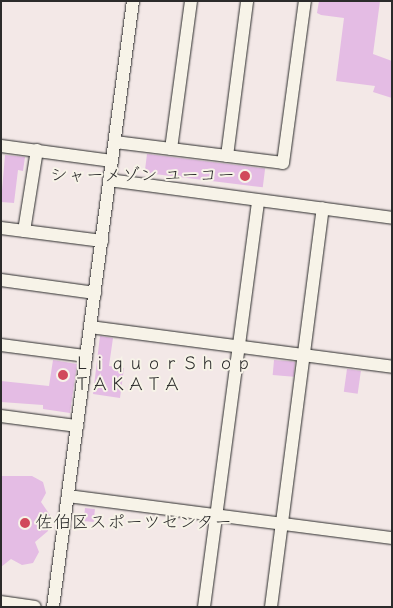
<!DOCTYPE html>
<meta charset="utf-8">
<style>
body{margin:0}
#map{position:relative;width:393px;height:608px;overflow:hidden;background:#f3e8e7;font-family:"Comic Neue","Klee One",sans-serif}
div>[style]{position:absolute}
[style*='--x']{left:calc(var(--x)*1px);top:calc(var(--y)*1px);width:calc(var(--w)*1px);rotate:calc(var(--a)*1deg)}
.building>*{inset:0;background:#e4bce4;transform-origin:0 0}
.roads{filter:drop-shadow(0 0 1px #2b2b2b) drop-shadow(0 0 1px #2b2b2b)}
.minor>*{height:12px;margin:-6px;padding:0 6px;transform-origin:6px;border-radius:6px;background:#f7f3e8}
.dots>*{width:14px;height:14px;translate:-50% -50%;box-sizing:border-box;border:2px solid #f7f3e8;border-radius:50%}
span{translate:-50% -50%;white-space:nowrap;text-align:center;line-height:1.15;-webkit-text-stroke:4px #f7f3e8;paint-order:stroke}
.poi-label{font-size:18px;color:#2b2b2b}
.right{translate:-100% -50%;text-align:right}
.left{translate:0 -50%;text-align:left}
.frame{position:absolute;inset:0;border:2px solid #2b2b2b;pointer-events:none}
</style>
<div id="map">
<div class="building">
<div style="clip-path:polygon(319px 1px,380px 1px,373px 54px,392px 61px,392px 98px,373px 92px,375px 86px,336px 81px,344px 18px,321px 15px,317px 13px)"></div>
<div style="left:147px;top:154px;width:119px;height:19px;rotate:7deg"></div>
<div style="clip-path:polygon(5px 155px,25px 157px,23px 171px,18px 170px,14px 203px,1px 202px)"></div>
<div style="clip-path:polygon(100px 336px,113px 338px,109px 366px,124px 368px,120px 398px,93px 394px)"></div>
<div style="clip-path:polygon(53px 360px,77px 364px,70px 413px,43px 409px,43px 405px,1px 402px,1px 381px,49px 386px)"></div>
<div style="left:274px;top:360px;width:21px;height:15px;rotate:5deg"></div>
<div style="left:347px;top:369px;width:14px;height:23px;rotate:8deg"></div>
<div style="clip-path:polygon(1px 476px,32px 476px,43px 482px,46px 493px,41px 502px,50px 515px,48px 531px,35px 542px,39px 552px,33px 563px,22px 565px,11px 559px,1px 567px)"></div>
<div style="left:85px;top:508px;width:10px;height:13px;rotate:6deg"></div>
</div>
<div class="roads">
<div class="minor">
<div style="--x:115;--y:142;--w:169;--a:7.1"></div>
<div style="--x:283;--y:163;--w:163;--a:-82.3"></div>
<div style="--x:1;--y:146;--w:112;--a:7.7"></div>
<div style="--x:171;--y:149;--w:149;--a:-82.3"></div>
<div style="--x:227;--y:156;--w:156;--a:-82.6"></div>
<div style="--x:109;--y:180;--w:286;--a:7.6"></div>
<div style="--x:1;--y:228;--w:102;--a:7.3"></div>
<div style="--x:24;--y:231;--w:82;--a:-80.9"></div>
<div style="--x:1;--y:280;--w:95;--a:7.9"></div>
<div style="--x:90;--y:327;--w:305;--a:7.5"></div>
<div style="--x:1;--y:345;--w:86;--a:7.4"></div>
<div style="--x:1;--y:416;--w:77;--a:7.5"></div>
<div style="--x:68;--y:496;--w:327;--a:7.4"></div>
<div style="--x:1;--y:602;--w:34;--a:8"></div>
<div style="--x:53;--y:607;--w:611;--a:-82.48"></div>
<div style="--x:204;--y:607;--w:410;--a:-82.4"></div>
<div style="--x:271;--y:607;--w:402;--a:-82.6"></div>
</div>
</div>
<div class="dots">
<div style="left:245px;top:176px;background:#d1495b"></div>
<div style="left:63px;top:375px;background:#d1495b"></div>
<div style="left:25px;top:523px;background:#d1495b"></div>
</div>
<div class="poi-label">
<span class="right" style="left:235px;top:176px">シャーメゾン ユーコー</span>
<span class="left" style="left:73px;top:375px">ＬｉｑｕｏｒＳｈｏｐ<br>ＴＡＫＡＴＡ</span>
<span class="left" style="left:35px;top:523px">佐伯区スポーツセンター</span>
</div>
<div class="frame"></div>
</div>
